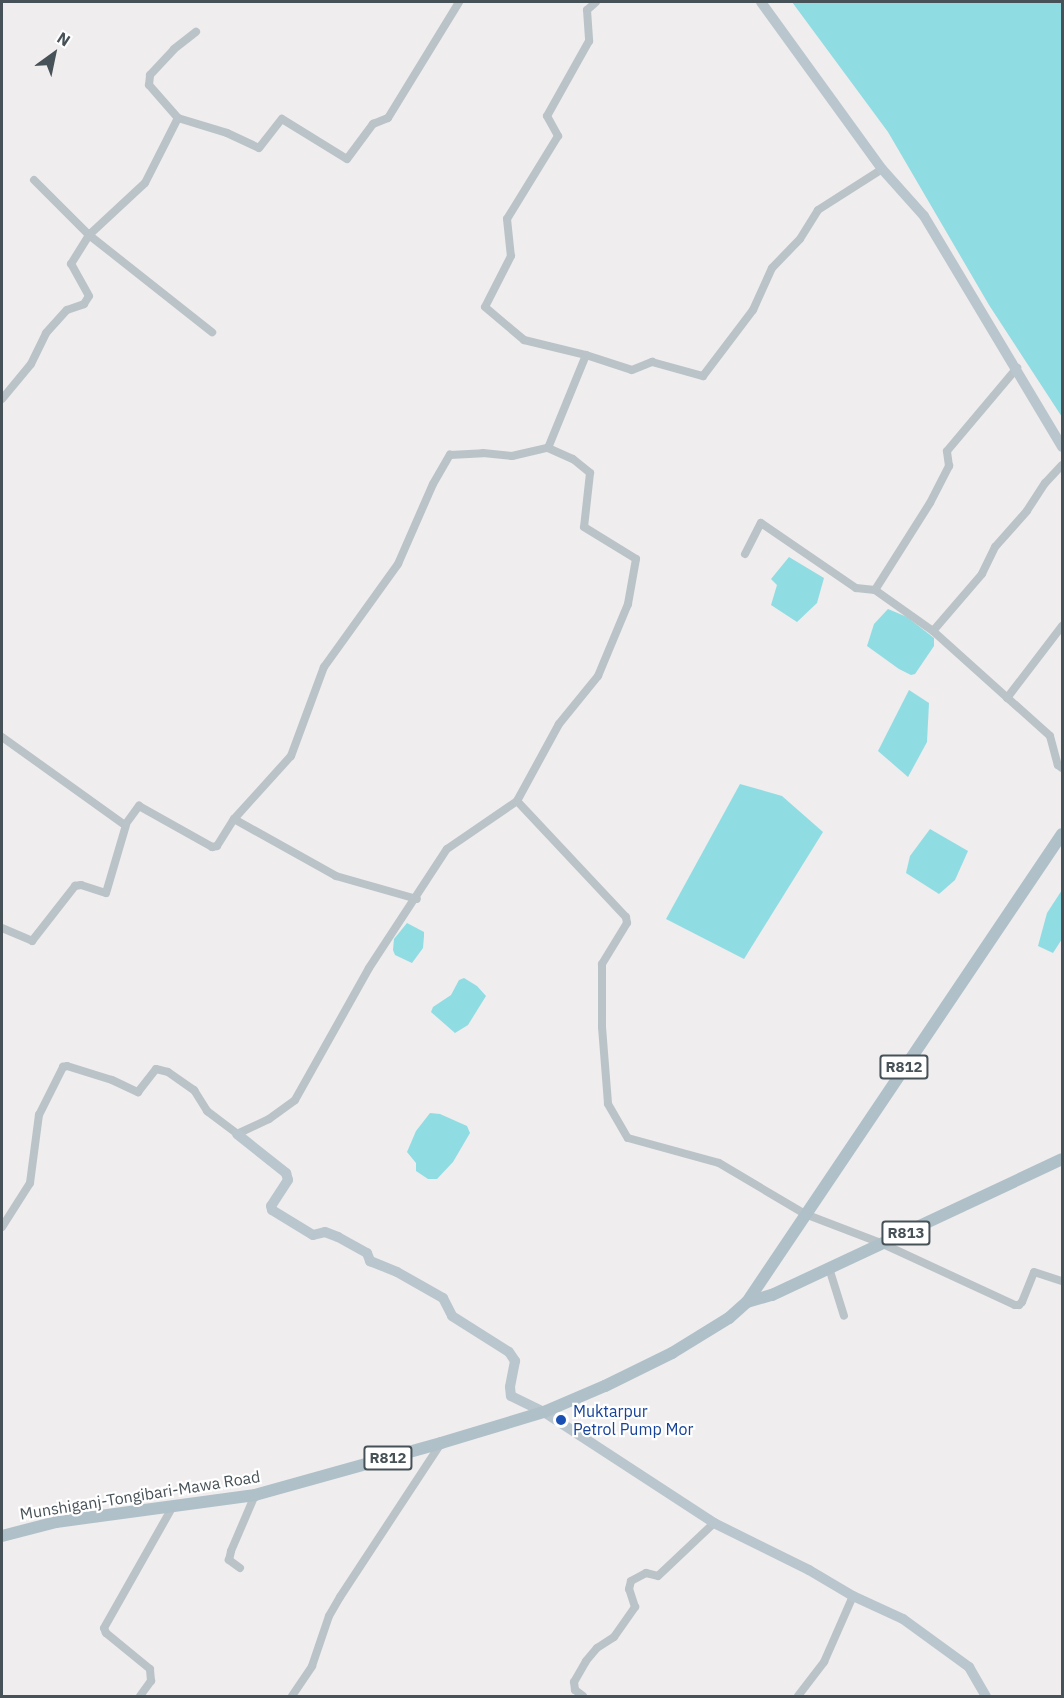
<!DOCTYPE html>
<style>
body{margin:0}
#map{position:relative;width:1064px;height:1698px;overflow:hidden;background:#efeded;font-family:"IBM Plex Sans",sans-serif}
div>[style]{position:absolute}
[style*='--x']{left:calc(var(--x)*1px);top:calc(var(--y)*1px);width:calc(var(--w)*1px);rotate:calc(var(--a)*1deg)}
.water>*{inset:0;background:#90dce3}
.street>*{height:8px;margin:-4px;padding:0 4px;transform-origin:4px;border-radius:4px;background:#bac3c8}
.secondary>*{height:10px;margin:-5px;padding:0 5px;transform-origin:5px;border-radius:5px;background:#bac6cd}
.primary>*{height:12px;margin:-6px;padding:0 6px;transform-origin:6px;border-radius:6px;background:#afc0c9}
.dots>*{width:16px;height:16px;translate:-50% -50%;box-sizing:border-box;border:3px solid #fff;border-radius:50%}
span{translate:-50% -50%;white-space:nowrap;text-align:center;line-height:1.15;-webkit-text-stroke:4.5px #fff;paint-order:stroke}
.shield-label span{padding:2px 4px;background:#fff;border:2px solid;border-radius:4px;-webkit-text-stroke-width:0}
.shield-label{font-size:15px;color:#475258;font-weight:700}
.transit-label{font-size:16px;color:#164399}
.left{translate:0 -50%;text-align:left}
.street-label{font-size:16px;color:#475258}
.frame{position:absolute;inset:0;border:3px solid #475258;pointer-events:none}
.north{position:absolute;left:24px;top:24px;width:60px;height:60px;-webkit-text-stroke:4px #fff;paint-order:stroke;rotate:33deg;font-size:16px;font-weight:700;line-height:24px;text-align:center;color:#475258}
.north::after{content:'';display:block;margin:auto;width:21px;height:27px;background:#475258;clip-path:polygon(50% 0,100% 100%,50% 72%,0 100%)}
</style>
<div id="map">
<div class="water">
<div style="clip-path:polygon(792px 2px,1062px 2px,1062px 417px,989px 305px,888px 132px)"></div>
<div style="clip-path:polygon(789px 557px,824px 578px,817px 603px,797px 622px,771px 605px,777px 585px,771px 579px)"></div>
<div style="clip-path:polygon(888px 609px,907px 617px,934px 638px,934px 646px,915px 674px,911px 675px,899px 669px,867px 646px,874px 624px)"></div>
<div style="clip-path:polygon(909px 690px,929px 703px,927px 742px,908px 777px,878px 751px)"></div>
<div style="clip-path:polygon(740px 784px,782px 796px,823px 832px,744px 959px,666px 919px)"></div>
<div style="clip-path:polygon(930px 829px,968px 851px,955px 880px,939px 894px,906px 873px,910px 856px)"></div>
<div style="clip-path:polygon(1062px 890px,1062px 939px,1053px 953px,1038px 946px,1047px 913px)"></div>
<div style="clip-path:polygon(407px 923px,424px 932px,424px 936px,423px 948px,412px 963px,395px 955px,393px 950px,394px 939px)"></div>
<div style="clip-path:polygon(464px 978px,477px 986px,486px 996px,468px 1025px,455px 1033px,431px 1012px,433px 1007px,451px 995px,459px 980px)"></div>
<div style="clip-path:polygon(430px 1113px,440px 1114px,467px 1126px,470px 1133px,453px 1162px,437px 1179px,428px 1179px,416px 1171px,416px 1163px,407px 1152px,416px 1131px)"></div>
</div>
<div class="street">
<div style="--x:596;--y:2;--w:12;--a:138"></div>
<div style="--x:587;--y:10;--w:31;--a:86"></div>
<div style="--x:589;--y:41;--w:86;--a:119.2"></div>
<div style="--x:547;--y:116;--w:23;--a:61"></div>
<div style="--x:558;--y:136;--w:97;--a:121.6"></div>
<div style="--x:507;--y:219;--w:37;--a:84"></div>
<div style="--x:511;--y:256;--w:57;--a:117"></div>
<div style="--x:485;--y:307;--w:51;--a:40.2"></div>
<div style="--x:524;--y:340;--w:64;--a:13.6"></div>
<div style="--x:586;--y:355;--w:100;--a:112.2"></div>
<div style="--x:548;--y:448;--w:27;--a:24"></div>
<div style="--x:573;--y:459;--w:22;--a:39"></div>
<div style="--x:590;--y:473;--w:54;--a:96.3"></div>
<div style="--x:584;--y:527;--w:61;--a:31.6"></div>
<div style="--x:636;--y:559;--w:46;--a:100.1"></div>
<div style="--x:628;--y:604;--w:78;--a:112.6"></div>
<div style="--x:598;--y:676;--w:62;--a:129.1"></div>
<div style="--x:559;--y:724;--w:88;--a:118.6"></div>
<div style="--x:517;--y:801;--w:159;--a:46.8"></div>
<div style="--x:626;--y:917;--w:6;--a:81"></div>
<div style="--x:627;--y:923;--w:48;--a:121.4"></div>
<div style="--x:602;--y:964;--w:63;--a:90"></div>
<div style="--x:602;--y:1027;--w:77;--a:85.5"></div>
<div style="--x:608;--y:1104;--w:39;--a:60"></div>
<div style="--x:628;--y:1138;--w:94;--a:15.4"></div>
<div style="--x:719;--y:1163;--w:100;--a:30.7"></div>
<div style="--x:805;--y:1214;--w:84;--a:21"></div>
<div style="--x:883;--y:1244;--w:145;--a:24.8"></div>
<div style="--x:1015;--y:1305;--w:4;--a:0"></div>
<div style="--x:1019;--y:1305;--w:4;--a:-45"></div>
<div style="--x:1022;--y:1302;--w:32;--a:-68"></div>
<div style="--x:1034;--y:1272;--w:29;--a:18"></div>
<div style="--x:178;--y:118;--w:51;--a:17"></div>
<div style="--x:227;--y:133;--w:35;--a:25"></div>
<div style="--x:259;--y:148;--w:37;--a:-52"></div>
<div style="--x:282;--y:119;--w:76;--a:31.6"></div>
<div style="--x:347;--y:159;--w:44;--a:-53.4"></div>
<div style="--x:373;--y:124;--w:16;--a:-22"></div>
<div style="--x:388;--y:118;--w:136;--a:-58.5"></div>
<div style="--x:34;--y:180;--w:78;--a:45"></div>
<div style="--x:89;--y:235;--w:157;--a:38.3"></div>
<div style="--x:586;--y:355;--w:48;--a:18.1"></div>
<div style="--x:632;--y:370;--w:22;--a:-22"></div>
<div style="--x:652;--y:362;--w:53;--a:15.4"></div>
<div style="--x:703;--y:376;--w:83;--a:-52.9"></div>
<div style="--x:753;--y:310;--w:46;--a:-65.7"></div>
<div style="--x:772;--y:268;--w:40;--a:-46"></div>
<div style="--x:800;--y:239;--w:34;--a:-58"></div>
<div style="--x:818;--y:210;--w:76;--a:-32.6"></div>
<div style="--x:2;--y:399;--w:45;--a:-50.4"></div>
<div style="--x:31;--y:364;--w:34;--a:-64"></div>
<div style="--x:46;--y:333;--w:31;--a:-48"></div>
<div style="--x:67;--y:310;--w:18;--a:-19"></div>
<div style="--x:84;--y:304;--w:9;--a:-58"></div>
<div style="--x:89;--y:296;--w:37;--a:-119"></div>
<div style="--x:71;--y:264;--w:34;--a:-58"></div>
<div style="--x:89;--y:235;--w:76;--a:-42.9"></div>
<div style="--x:145;--y:183;--w:73;--a:-63.1"></div>
<div style="--x:178;--y:118;--w:44;--a:-131.3"></div>
<div style="--x:149;--y:85;--w:10;--a:-84"></div>
<div style="--x:150;--y:75;--w:35;--a:-47"></div>
<div style="--x:174;--y:49;--w:28;--a:-38"></div>
<div style="--x:1062;--y:465;--w:25;--a:133"></div>
<div style="--x:1045;--y:483;--w:33;--a:123"></div>
<div style="--x:1027;--y:511;--w:48;--a:131.6"></div>
<div style="--x:995;--y:547;--w:30;--a:116"></div>
<div style="--x:982;--y:574;--w:75;--a:130.7"></div>
<div style="--x:933;--y:631;--w:157;--a:41.9"></div>
<div style="--x:1050;--y:736;--w:30;--a:75"></div>
<div style="--x:1058;--y:765;--w:5;--a:37"></div>
<div style="--x:745;--y:554;--w:35;--a:-63"></div>
<div style="--x:761;--y:523;--w:115;--a:34.4"></div>
<div style="--x:856;--y:588;--w:19;--a:6"></div>
<div style="--x:875;--y:590;--w:71;--a:35.3"></div>
<div style="--x:875;--y:590;--w:103;--a:-57.7"></div>
<div style="--x:930;--y:503;--w:42;--a:-62.8"></div>
<div style="--x:949;--y:466;--w:15;--a:-98"></div>
<div style="--x:947;--y:451;--w:109;--a:-49.9"></div>
<div style="--x:1007;--y:698;--w:91;--a:-52.6"></div>
<div style="--x:2;--y:737;--w:151;--a:35.6"></div>
<div style="--x:125;--y:825;--w:24;--a:-54"></div>
<div style="--x:139;--y:806;--w:84;--a:29.3"></div>
<div style="--x:212;--y:847;--w:5;--a:-11"></div>
<div style="--x:217;--y:846;--w:32;--a:-58"></div>
<div style="--x:234;--y:819;--w:117;--a:29.2"></div>
<div style="--x:336;--y:876;--w:84;--a:15.9"></div>
<div style="--x:234;--y:819;--w:85;--a:-47.9"></div>
<div style="--x:291;--y:756;--w:95;--a:-69.7"></div>
<div style="--x:324;--y:667;--w:127;--a:-54.3"></div>
<div style="--x:398;--y:564;--w:87;--a:-66.4"></div>
<div style="--x:433;--y:484;--w:34;--a:-60"></div>
<div style="--x:450;--y:455;--w:33;--a:-3"></div>
<div style="--x:483;--y:453;--w:29;--a:6"></div>
<div style="--x:512;--y:456;--w:37;--a:-13"></div>
<div style="--x:2;--y:928;--w:33;--a:23"></div>
<div style="--x:32;--y:941;--w:70;--a:-52"></div>
<div style="--x:75;--y:886;--w:6;--a:-9"></div>
<div style="--x:81;--y:885;--w:26;--a:18"></div>
<div style="--x:106;--y:893;--w:71;--a:-73.6"></div>
<div style="--x:2;--y:1227;--w:52;--a:-57.5"></div>
<div style="--x:30;--y:1183;--w:69;--a:-82.5"></div>
<div style="--x:39;--y:1115;--w:54;--a:-63.4"></div>
<div style="--x:63;--y:1067;--w:4;--a:-14"></div>
<div style="--x:67;--y:1066;--w:47;--a:17.3"></div>
<div style="--x:112;--y:1080;--w:29;--a:25"></div>
<div style="--x:138;--y:1092;--w:29;--a:-52"></div>
<div style="--x:156;--y:1069;--w:12;--a:14"></div>
<div style="--x:168;--y:1072;--w:32;--a:35"></div>
<div style="--x:194;--y:1090;--w:25;--a:58"></div>
<div style="--x:207;--y:1111;--w:38;--a:37"></div>
<div style="--x:237;--y:1134;--w:35;--a:-25"></div>
<div style="--x:269;--y:1119;--w:32;--a:-36"></div>
<div style="--x:295;--y:1100;--w:151;--a:-60.7"></div>
<div style="--x:369;--y:968;--w:142;--a:-56.8"></div>
<div style="--x:447;--y:849;--w:85;--a:-34.4"></div>
<div style="--x:829;--y:1268;--w:50;--a:72.6"></div>
<div style="--x:240;--y:1568;--w:14;--a:-144"></div>
<div style="--x:229;--y:1560;--w:9;--a:-77"></div>
<div style="--x:231;--y:1551;--w:61;--a:-66.8"></div>
<div style="--x:140;--y:1696;--w:19;--a:-54"></div>
<div style="--x:151;--y:1681;--w:12;--a:-95"></div>
<div style="--x:150;--y:1669;--w:57;--a:-140.7"></div>
<div style="--x:106;--y:1633;--w:5;--a:-112"></div>
<div style="--x:104;--y:1628;--w:140;--a:-60.5"></div>
<div style="--x:292;--y:1696;--w:36;--a:-56"></div>
<div style="--x:312;--y:1666;--w:53;--a:-71.2"></div>
<div style="--x:329;--y:1616;--w:22;--a:-60"></div>
<div style="--x:340;--y:1597;--w:184;--a:-56.7"></div>
<div style="--x:583;--y:1696;--w:10;--a:-143"></div>
<div style="--x:575;--y:1690;--w:8;--a:-97"></div>
<div style="--x:574;--y:1682;--w:24;--a:-60"></div>
<div style="--x:586;--y:1661;--w:17;--a:-50"></div>
<div style="--x:597;--y:1648;--w:20;--a:-33"></div>
<div style="--x:614;--y:1637;--w:37;--a:-55"></div>
<div style="--x:635;--y:1607;--w:19;--a:-108"></div>
<div style="--x:629;--y:1589;--w:8;--a:-76"></div>
<div style="--x:631;--y:1581;--w:17;--a:-28"></div>
<div style="--x:646;--y:1573;--w:12;--a:14"></div>
<div style="--x:658;--y:1576;--w:77;--a:-43.4"></div>
<div style="--x:798;--y:1696;--w:43;--a:-52.6"></div>
<div style="--x:824;--y:1662;--w:72;--a:-66.3"></div>
</div>
<div class="secondary">
<div style="--x:761;--y:2;--w:206;--a:54.1"></div>
<div style="--x:882;--y:169;--w:63;--a:48.2"></div>
<div style="--x:924;--y:216;--w:269;--a:59.1"></div>
<div style="--x:237;--y:1134;--w:63;--a:38.5"></div>
<div style="--x:286;--y:1173;--w:7;--a:74"></div>
<div style="--x:288;--y:1180;--w:31;--a:123"></div>
<div style="--x:271;--y:1206;--w:4;--a:76"></div>
<div style="--x:272;--y:1210;--w:48;--a:31.4"></div>
<div style="--x:313;--y:1235;--w:12;--a:-14"></div>
<div style="--x:325;--y:1232;--w:14;--a:21"></div>
<div style="--x:338;--y:1237;--w:33;--a:29"></div>
<div style="--x:367;--y:1253;--w:9;--a:69"></div>
<div style="--x:370;--y:1261;--w:29;--a:22"></div>
<div style="--x:397;--y:1272;--w:53;--a:29.5"></div>
<div style="--x:443;--y:1298;--w:20;--a:63"></div>
<div style="--x:452;--y:1316;--w:67;--a:32.3"></div>
<div style="--x:509;--y:1352;--w:11;--a:56"></div>
<div style="--x:515;--y:1361;--w:26;--a:101"></div>
<div style="--x:510;--y:1387;--w:9;--a:84"></div>
<div style="--x:511;--y:1396;--w:37;--a:26"></div>
<div style="--x:544;--y:1412;--w:203;--a:33.1"></div>
<div style="--x:714;--y:1523;--w:106;--a:26.3"></div>
<div style="--x:809;--y:1570;--w:51;--a:30.6"></div>
<div style="--x:853;--y:1596;--w:55;--a:24.7"></div>
<div style="--x:903;--y:1619;--w:82;--a:36"></div>
<div style="--x:969;--y:1667;--w:34;--a:60"></div>
</div>
<div class="primary">
<div style="--x:747;--y:1302;--w:26;--a:-16"></div>
<div style="--x:772;--y:1295;--w:320;--a:-25.1"></div>
<div style="--x:2;--y:1536;--w:56;--a:-14.5"></div>
<div style="--x:56;--y:1522;--w:201;--a:-7.7"></div>
<div style="--x:255;--y:1495;--w:193;--a:-15.6"></div>
<div style="--x:441;--y:1443;--w:108;--a:-16.8"></div>
<div style="--x:544;--y:1412;--w:66;--a:-23.1"></div>
<div style="--x:605;--y:1386;--w:75;--a:-26.2"></div>
<div style="--x:672;--y:1353;--w:67;--a:-31.6"></div>
<div style="--x:729;--y:1318;--w:24;--a:-42"></div>
<div style="--x:747;--y:1302;--w:564;--a:-56.06"></div>
</div>
<div class="dots">
<div style="left:561px;top:1420px;background:#1a4fb4"></div>
</div>
<div class="shield-label">
<span style="left:904px;top:1067px">R812</span>
<span style="left:906px;top:1233px">R813</span>
<span style="left:388px;top:1458px">R812</span>
</div>
<div class="transit-label">
<span class="left" style="left:573px;top:1420px">Muktarpur<br>Petrol Pump Mor</span>
</div>
<div class="street-label">
<span style="left:140px;top:1495px;rotate:-9deg">Munshiganj-Tongibari-Mawa Road</span>
</div>
<div class="frame"></div>
<div class="north">N</div>
</div>
